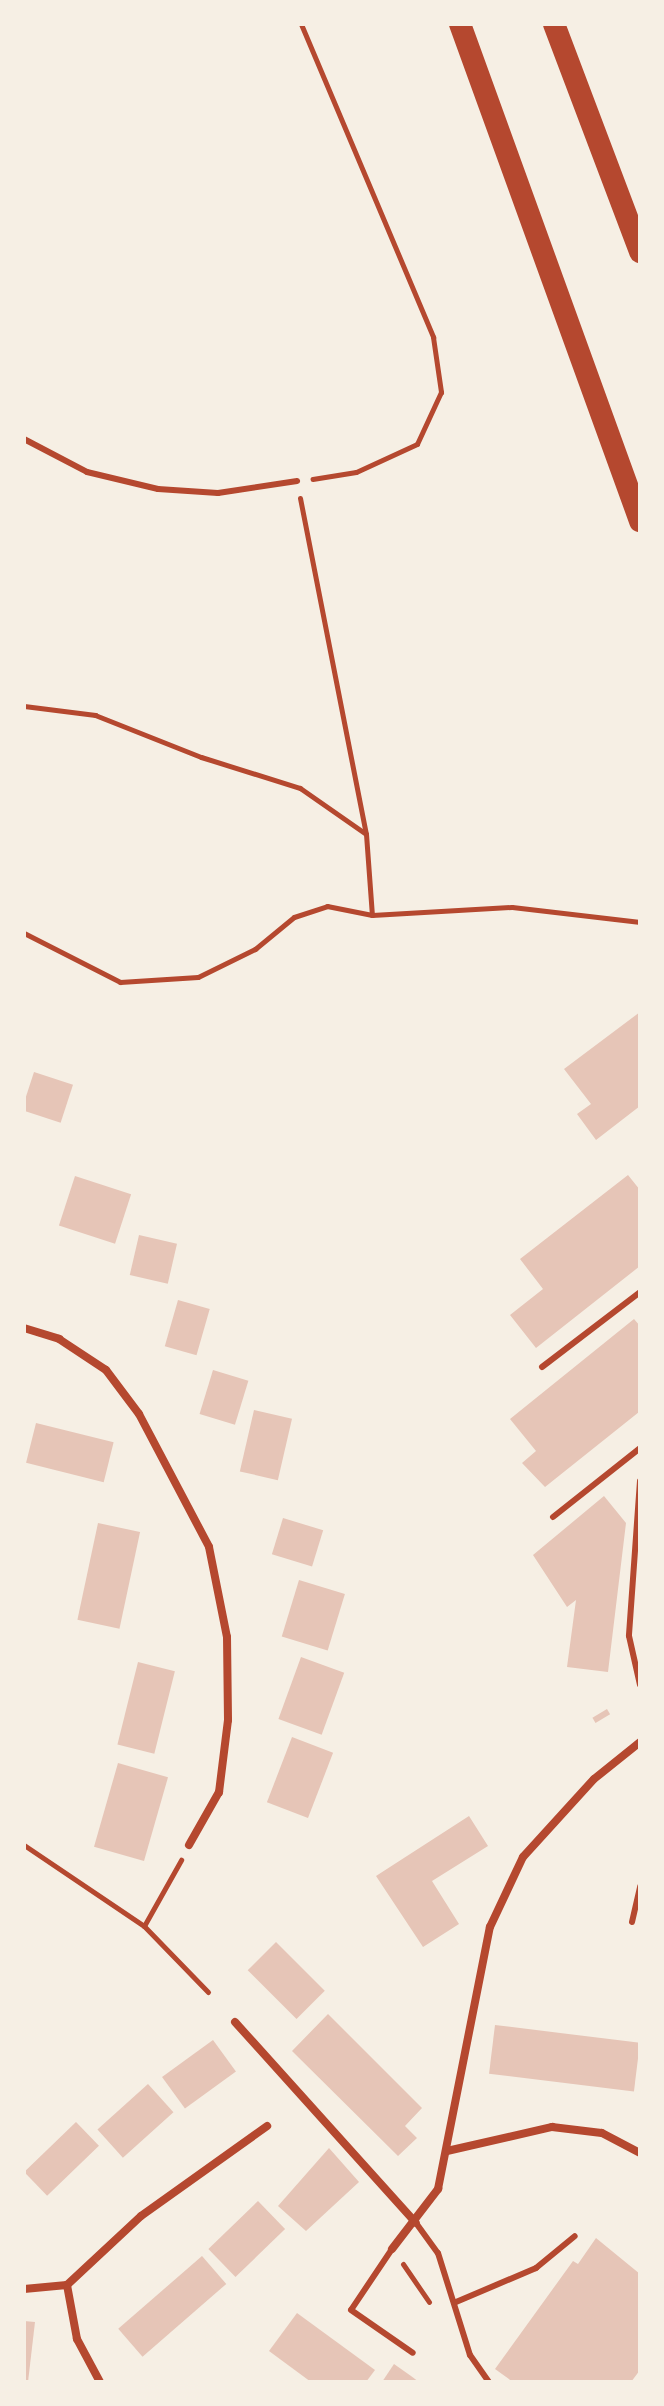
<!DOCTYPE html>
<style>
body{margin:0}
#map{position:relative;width:664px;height:2406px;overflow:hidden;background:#f6efe4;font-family:"Golos Text",sans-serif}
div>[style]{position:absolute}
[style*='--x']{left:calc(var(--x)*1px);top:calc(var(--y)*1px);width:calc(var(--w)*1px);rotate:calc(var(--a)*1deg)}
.building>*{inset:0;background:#e6c5b7;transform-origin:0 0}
.path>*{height:5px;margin:-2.5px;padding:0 2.5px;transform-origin:2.5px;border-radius:2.5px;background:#b5482f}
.service>*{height:6px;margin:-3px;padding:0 3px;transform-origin:3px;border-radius:3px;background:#b5482f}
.minor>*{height:8px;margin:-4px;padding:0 4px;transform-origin:4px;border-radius:4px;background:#b5482f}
.trunk>*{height:22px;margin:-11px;padding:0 11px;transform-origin:11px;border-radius:11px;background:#b5482f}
span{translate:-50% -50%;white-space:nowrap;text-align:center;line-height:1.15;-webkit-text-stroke:7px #f6efe4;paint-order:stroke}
.frame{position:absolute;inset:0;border:26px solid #f6efe4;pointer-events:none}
</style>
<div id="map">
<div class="building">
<div style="clip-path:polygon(640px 1012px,640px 1106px,596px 1140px,577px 1114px,591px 1104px,564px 1069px)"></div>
<div style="left:34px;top:1072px;width:41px;height:40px;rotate:18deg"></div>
<div style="clip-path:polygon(628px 1175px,640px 1190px,640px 1266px,536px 1348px,510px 1315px,543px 1289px,520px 1259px)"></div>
<div style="left:75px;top:1176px;width:59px;height:52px;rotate:18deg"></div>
<div style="left:139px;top:1235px;width:39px;height:41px;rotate:13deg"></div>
<div style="left:178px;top:1300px;width:33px;height:48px;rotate:16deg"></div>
<div style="clip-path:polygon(634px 1319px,640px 1326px,639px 1412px,545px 1487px,522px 1463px,536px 1451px,510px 1419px)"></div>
<div style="left:213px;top:1370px;width:37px;height:46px;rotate:17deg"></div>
<div style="left:254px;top:1410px;width:39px;height:63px;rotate:13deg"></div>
<div style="left:36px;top:1423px;width:80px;height:41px;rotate:14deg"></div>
<div style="clip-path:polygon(604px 1496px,626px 1523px,608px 1672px,567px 1667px,576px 1600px,567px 1607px,533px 1555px)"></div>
<div style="left:283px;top:1518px;width:42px;height:38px;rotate:17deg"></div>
<div style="left:98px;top:1523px;width:43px;height:99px;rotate:12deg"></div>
<div style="left:299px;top:1580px;width:48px;height:59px;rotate:17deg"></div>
<div style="left:301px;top:1657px;width:46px;height:66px;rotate:20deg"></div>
<div style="left:138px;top:1662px;width:38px;height:85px;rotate:14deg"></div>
<div style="left:607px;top:1709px;width:6px;height:17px;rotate:59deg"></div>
<div style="left:292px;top:1737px;width:44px;height:70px;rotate:21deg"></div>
<div style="left:118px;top:1763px;width:52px;height:87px;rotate:16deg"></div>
<div style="clip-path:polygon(469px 1816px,488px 1846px,432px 1881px,459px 1924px,423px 1947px,376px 1876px)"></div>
<div style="left:276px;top:1942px;width:69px;height:40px;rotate:45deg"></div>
<div style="clip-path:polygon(328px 2014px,422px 2108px,405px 2126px,417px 2138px,398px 2156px,292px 2051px)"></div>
<div style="left:495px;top:2025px;width:146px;height:49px;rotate:7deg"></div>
<div style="left:213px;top:2040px;width:39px;height:63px;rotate:54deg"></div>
<div style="left:148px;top:2084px;width:38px;height:68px;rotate:48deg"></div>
<div style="left:76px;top:2122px;width:33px;height:72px;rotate:46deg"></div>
<div style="clip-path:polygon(329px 2148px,359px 2182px,306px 2231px,278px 2206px)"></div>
<div style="left:258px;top:2201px;width:39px;height:69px;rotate:46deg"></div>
<div style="clip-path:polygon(596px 2238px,640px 2274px,640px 2370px,631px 2382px,513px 2382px,495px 2369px,573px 2261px,578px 2264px)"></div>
<div style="left:202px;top:2256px;width:37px;height:111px;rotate:49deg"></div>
<div style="clip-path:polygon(297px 2313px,375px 2370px,366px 2382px,311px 2382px,269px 2351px)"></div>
<div style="clip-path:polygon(24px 2321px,35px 2322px,28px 2382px,24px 2382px)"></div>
<div style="clip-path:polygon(394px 2364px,411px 2376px,419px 2382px,382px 2382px)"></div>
</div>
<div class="path">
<div style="--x:301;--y:24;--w:340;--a:67.1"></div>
<div style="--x:433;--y:337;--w:56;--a:81.7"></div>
<div style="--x:441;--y:392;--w:57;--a:114.8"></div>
<div style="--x:417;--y:444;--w:67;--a:155.3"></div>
<div style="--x:356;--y:472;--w:44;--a:170.8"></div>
<div style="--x:300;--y:498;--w:342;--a:78.9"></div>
<div style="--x:366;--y:834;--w:81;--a:85.8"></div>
<div style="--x:24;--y:706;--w:72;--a:7.2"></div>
<div style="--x:95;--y:715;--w:114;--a:21.6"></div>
<div style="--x:201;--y:757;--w:104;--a:17.4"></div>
<div style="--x:300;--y:788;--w:80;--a:34.9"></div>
<div style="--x:24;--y:933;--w:108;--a:27"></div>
<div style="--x:120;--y:982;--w:78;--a:-3.7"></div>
<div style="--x:198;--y:977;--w:64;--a:-26.2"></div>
<div style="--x:255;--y:949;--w:50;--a:-39.4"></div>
<div style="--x:294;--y:917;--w:35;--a:-18"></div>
<div style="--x:327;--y:906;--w:46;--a:11.3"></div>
<div style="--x:372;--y:915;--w:140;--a:-3.3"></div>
<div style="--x:512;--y:907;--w:129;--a:6.7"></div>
<div style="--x:24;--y:1845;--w:145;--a:34"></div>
<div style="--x:144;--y:1926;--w:92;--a:45.9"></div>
<div style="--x:144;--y:1926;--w:76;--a:-60.7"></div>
<div style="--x:403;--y:2264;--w:46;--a:55.6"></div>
</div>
<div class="service">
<div style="--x:24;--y:439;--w:71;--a:27.6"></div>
<div style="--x:87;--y:472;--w:73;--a:13.5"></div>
<div style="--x:158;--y:489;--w:60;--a:3.8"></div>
<div style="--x:218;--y:493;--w:80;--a:-8.6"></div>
<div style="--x:542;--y:1367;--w:123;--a:-37.4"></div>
<div style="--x:640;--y:1481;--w:155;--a:94.1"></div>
<div style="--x:629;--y:1636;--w:50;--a:77.3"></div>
<div style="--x:553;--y:1517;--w:111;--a:-38.4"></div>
<div style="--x:632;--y:1922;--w:37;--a:-77"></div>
<div style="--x:416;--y:2223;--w:37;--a:54"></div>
<div style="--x:438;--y:2253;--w:107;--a:72.6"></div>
<div style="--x:470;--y:2355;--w:33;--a:55"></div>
<div style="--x:392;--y:2249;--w:73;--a:123.9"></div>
<div style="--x:351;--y:2310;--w:75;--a:34.7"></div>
<div style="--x:456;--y:2302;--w:87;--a:-23"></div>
<div style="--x:536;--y:2268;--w:50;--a:-39.4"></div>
</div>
<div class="minor">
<div style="--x:24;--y:1328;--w:37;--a:17"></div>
<div style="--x:59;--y:1339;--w:56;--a:33.4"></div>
<div style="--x:106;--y:1370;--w:55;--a:53.1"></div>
<div style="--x:139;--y:1414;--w:150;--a:62.2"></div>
<div style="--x:209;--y:1547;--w:92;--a:78.7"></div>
<div style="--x:227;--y:1637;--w:83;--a:89.3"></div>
<div style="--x:228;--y:1720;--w:73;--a:97.1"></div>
<div style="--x:219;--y:1792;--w:61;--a:119.5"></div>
<div style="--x:235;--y:2022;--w:270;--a:48"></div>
<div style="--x:447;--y:2151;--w:108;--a:-12.9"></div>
<div style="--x:552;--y:2127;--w:50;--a:6.8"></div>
<div style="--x:602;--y:2133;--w:43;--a:27.8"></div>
<div style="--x:392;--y:2249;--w:76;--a:-52.5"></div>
<div style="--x:438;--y:2189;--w:267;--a:-78.8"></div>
<div style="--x:490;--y:1927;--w:77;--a:-64.8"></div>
<div style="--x:523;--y:1857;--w:105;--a:-47.7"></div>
<div style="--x:594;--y:1779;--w:59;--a:-38.8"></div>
<div style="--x:24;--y:2289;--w:43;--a:-5.3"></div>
<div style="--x:100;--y:2382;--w:49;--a:-118.1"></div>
<div style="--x:77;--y:2339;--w:55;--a:-100.5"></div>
<div style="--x:67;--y:2285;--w:101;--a:-43"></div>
<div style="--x:141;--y:2216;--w:155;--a:-35.5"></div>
</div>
<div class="trunk">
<div style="--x:460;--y:24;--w:529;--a:70.09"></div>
<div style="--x:554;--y:24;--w:244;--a:69.3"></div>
</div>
<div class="frame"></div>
</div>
